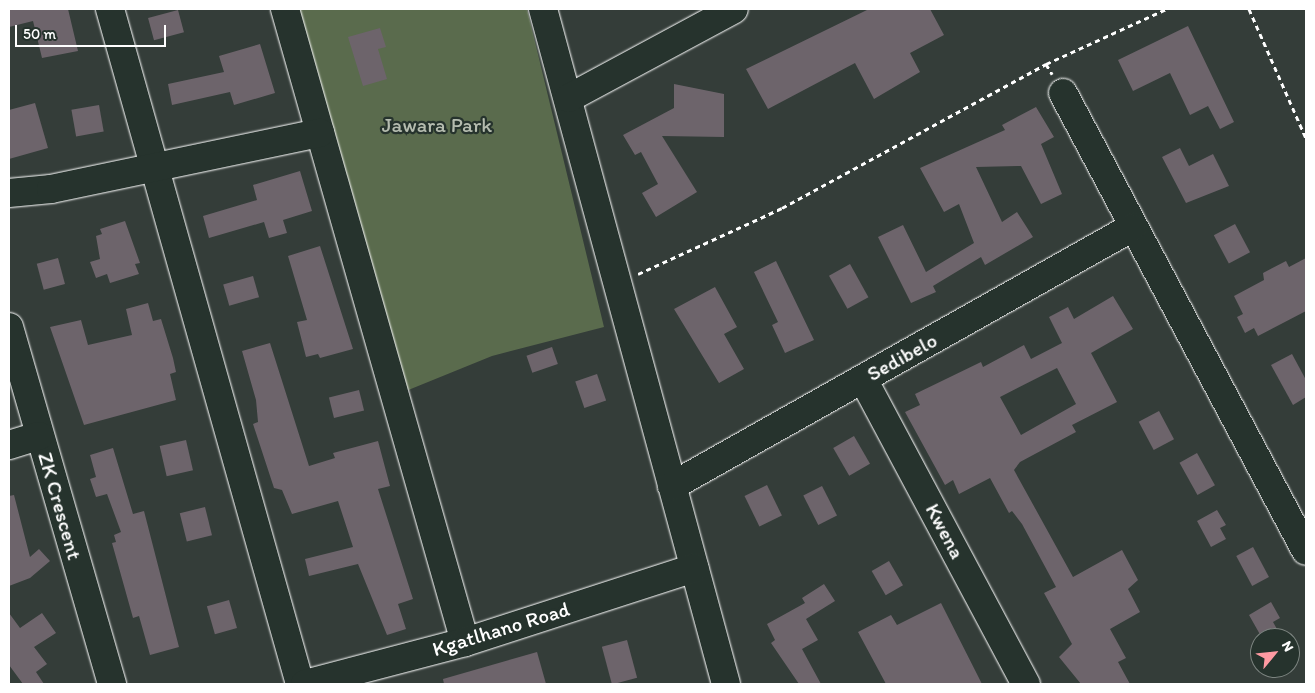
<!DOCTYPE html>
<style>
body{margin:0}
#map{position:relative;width:1315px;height:693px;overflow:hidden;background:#343d39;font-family:Itim,sans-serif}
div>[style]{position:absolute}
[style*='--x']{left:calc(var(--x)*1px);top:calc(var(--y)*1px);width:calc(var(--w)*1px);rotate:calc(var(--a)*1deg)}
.green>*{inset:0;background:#5a6b4d}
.building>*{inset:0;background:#6d646b;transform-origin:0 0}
.path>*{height:3px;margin-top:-1.5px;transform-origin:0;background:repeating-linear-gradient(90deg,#fff 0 5px,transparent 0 9px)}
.roads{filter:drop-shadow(0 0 1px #fff) drop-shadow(0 0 1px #fff)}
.minor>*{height:28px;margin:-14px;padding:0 14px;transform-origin:14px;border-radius:14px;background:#26332d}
span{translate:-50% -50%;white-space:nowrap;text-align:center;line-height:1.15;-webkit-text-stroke:4.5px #26332d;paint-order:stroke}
.park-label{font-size:21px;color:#b5bcaf}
.street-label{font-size:21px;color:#fff}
.frame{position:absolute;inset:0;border:10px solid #fff;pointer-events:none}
.north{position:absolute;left:1250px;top:628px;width:50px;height:50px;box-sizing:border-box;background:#26332d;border:1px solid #7d8581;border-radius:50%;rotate:62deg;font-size:14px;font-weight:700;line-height:20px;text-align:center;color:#fff}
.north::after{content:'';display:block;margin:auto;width:18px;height:22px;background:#ff9aa2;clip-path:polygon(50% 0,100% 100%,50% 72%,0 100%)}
.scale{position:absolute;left:15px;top:25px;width:151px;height:22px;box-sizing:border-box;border:2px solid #fff;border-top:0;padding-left:6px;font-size:15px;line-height:18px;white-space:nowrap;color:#fff;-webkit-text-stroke:4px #26332d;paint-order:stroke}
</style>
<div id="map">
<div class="green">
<div style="clip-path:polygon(286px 9px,527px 9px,604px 327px,492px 356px,396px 395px)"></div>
</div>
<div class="building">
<div style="clip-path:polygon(9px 9px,68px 9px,78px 51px,42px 58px,33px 21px,9px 27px)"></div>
<div style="clip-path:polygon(869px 9px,930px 9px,944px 35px,910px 53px,920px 72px,874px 99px,855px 63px,768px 109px,746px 69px)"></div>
<div style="left:178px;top:10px;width:23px;height:31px;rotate:75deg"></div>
<div style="clip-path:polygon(1188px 26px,1234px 122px,1220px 129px,1208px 106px,1190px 115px,1170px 73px,1133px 91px,1118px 60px)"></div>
<div style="clip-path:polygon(380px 28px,386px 47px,378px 49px,387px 79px,363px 86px,348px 37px)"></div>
<div style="clip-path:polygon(260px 44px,275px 93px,234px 105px,230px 92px,172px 105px,168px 84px,224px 72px,219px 56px)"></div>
<div style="clip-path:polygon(674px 84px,724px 94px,724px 137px,662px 136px,697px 192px,656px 217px,642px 193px,658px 184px,641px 152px,635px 155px,623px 135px,674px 108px)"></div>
<div style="clip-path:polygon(35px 103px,48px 148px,9px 159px,9px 110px)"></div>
<div style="left:99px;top:105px;width:27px;height:28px;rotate:80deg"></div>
<div style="clip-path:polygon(1036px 107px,1054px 137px,1041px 144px,1062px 194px,1041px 204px,1021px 166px,976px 167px,1002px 222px,1017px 212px,1033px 237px,985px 265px,981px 257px,933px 286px,936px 292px,911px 303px,878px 237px,903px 225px,926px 272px,974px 243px,959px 204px,944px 212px,920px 168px,1005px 130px,1002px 125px)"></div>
<div style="clip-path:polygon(1180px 148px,1189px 166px,1213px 154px,1229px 186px,1186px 203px,1162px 157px)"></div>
<div style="clip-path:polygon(300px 171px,312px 211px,283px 220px,287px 233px,269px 238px,264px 222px,209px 238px,203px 216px,257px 200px,253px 185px)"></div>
<div style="clip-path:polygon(125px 221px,140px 263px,135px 264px,139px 274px,110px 283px,107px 274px,96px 278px,90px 262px,100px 259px,96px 236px,102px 234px,100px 229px)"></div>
<div style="left:1235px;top:224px;width:32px;height:24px;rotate:62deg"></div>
<div style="clip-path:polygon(320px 246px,353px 349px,320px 358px,318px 354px,306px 357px,297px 322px,307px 320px,288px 256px)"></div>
<div style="left:58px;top:258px;width:27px;height:22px;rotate:75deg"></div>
<div style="clip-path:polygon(1306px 258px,1306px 311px,1258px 336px,1254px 328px,1245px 333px,1237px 317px,1243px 314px,1234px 296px,1264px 280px,1263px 273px,1286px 261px,1289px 267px)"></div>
<div style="clip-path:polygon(776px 261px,814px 340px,785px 353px,772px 325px,778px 322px,754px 272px)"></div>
<div style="left:850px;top:264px;width:38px;height:24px;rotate:61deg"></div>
<div style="left:253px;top:276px;width:22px;height:31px;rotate:74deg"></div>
<div style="clip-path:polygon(715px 287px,737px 327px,724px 334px,744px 369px,719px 383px,674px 309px)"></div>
<div style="clip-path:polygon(evenodd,1113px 296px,1133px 329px,1091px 353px,1117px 402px,1072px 425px,1076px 432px,1020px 462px,1014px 470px,1073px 577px,1122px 550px,1138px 580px,1128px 589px,1140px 612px,1110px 629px,1126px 658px,1118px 662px,1130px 684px,1081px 684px,1059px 657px,1072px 644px,1044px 593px,1056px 587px,1022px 524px,1012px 511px,1009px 513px,990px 478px,959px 494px,953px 480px,945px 485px,905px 412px,920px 405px,915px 394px,981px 362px,983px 367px,1024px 345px,1031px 359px,1062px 343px,1049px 317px,1068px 307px,1074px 319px,1113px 296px,1057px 368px,1076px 404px,1021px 435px,1000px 397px,1057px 368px)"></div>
<div style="clip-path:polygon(148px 303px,153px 321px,161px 319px,173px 358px,176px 372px,170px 374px,176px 400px,84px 425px,50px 327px,81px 320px,88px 345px,132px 335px,126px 309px)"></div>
<div style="clip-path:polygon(270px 343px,309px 466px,335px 458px,333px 453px,378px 441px,390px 486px,378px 489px,413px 599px,398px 604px,406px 629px,387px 635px,358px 564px,309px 576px,305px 559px,353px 547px,338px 501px,292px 514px,282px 490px,274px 488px,253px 424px,258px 422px,256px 400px,242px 351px)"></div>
<div style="left:552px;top:347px;width:18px;height:27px;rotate:71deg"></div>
<div style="clip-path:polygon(1292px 354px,1306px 380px,1306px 397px,1293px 405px,1271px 365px)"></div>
<div style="left:597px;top:374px;width:28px;height:23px;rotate:71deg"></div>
<div style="left:359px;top:390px;width:21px;height:31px;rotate:76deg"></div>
<div style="left:1159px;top:411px;width:32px;height:23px;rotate:62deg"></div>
<div style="left:854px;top:436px;width:32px;height:24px;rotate:60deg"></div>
<div style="left:186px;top:440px;width:31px;height:27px;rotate:77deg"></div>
<div style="clip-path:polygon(113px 448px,133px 514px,144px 511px,179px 647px,150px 655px,139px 616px,133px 618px,112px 543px,116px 542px,114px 535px,121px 532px,107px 494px,96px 497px,90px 479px,96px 477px,90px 455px)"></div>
<div style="left:1197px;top:453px;width:37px;height:20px;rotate:61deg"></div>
<div style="left:767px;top:485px;width:34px;height:25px;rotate:64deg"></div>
<div style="left:822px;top:486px;width:33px;height:21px;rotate:63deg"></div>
<div style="clip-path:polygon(14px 495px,30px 557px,39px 549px,50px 561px,30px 578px,9px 586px,9px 496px)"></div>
<div style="left:205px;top:507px;width:29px;height:26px;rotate:76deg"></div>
<div style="clip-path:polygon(1217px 510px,1226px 525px,1220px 528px,1226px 539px,1211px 547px,1197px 521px)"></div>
<div style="left:1253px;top:547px;width:34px;height:19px;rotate:62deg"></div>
<div style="left:889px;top:561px;width:28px;height:20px;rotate:60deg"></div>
<div style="clip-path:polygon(824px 584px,835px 601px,806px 619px,818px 640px,802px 649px,821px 684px,799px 684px,771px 643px,775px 640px,767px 624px,805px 603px,802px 598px)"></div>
<div style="left:229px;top:600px;width:29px;height:23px;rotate:74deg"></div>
<div style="clip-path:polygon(1271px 602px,1280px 618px,1273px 622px,1282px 638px,1262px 638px,1249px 615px)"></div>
<div style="clip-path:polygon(941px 603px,982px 684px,886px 684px,858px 632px,891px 615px,897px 625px)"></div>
<div style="clip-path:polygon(9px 613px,20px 628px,42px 613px,56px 633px,34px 647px,47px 664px,36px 672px,44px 684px,23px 684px,9px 665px)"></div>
<div style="left:627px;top:640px;width:39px;height:26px;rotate:75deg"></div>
<div style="clip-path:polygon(537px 652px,546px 684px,444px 684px,443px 679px)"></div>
</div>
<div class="path">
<div style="--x:1249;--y:9;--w:141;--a:66.2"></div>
<div style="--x:1046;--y:64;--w:12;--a:59"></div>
<div style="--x:638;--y:274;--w:158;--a:-24.6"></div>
<div style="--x:782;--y:208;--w:301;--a:-28.6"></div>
<div style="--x:1046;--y:64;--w:132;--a:-24.6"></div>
</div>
<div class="roads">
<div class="minor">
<div style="--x:110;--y:9;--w:701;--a:74.28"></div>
<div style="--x:285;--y:9;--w:658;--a:74.13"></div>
<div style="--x:543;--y:9;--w:699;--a:74.83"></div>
<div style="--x:1063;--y:93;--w:518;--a:62.05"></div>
<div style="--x:569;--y:98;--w:187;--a:-28.3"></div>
<div style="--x:9;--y:193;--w:42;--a:-5.4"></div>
<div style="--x:51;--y:189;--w:275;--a:-11.8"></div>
<div style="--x:9;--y:327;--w:372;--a:73.9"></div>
<div style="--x:863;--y:379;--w:346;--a:61.9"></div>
<div style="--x:9;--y:445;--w:31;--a:-17"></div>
<div style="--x:672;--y:486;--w:527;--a:-29.34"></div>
<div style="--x:305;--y:684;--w:165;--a:-14.7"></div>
<div style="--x:465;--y:642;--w:241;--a:-17.9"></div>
</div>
</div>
<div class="park-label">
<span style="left:437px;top:125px">Jawara Park</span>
</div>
<div class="street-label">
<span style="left:902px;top:357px;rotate:-29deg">Sedibelo</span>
<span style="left:60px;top:506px;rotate:74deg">ZK Crescent</span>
<span style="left:945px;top:531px;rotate:62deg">Kwena</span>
<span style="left:501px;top:629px;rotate:-17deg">Kgatlhano Road</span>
</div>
<div class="frame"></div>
<div class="north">N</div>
<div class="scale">50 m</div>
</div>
